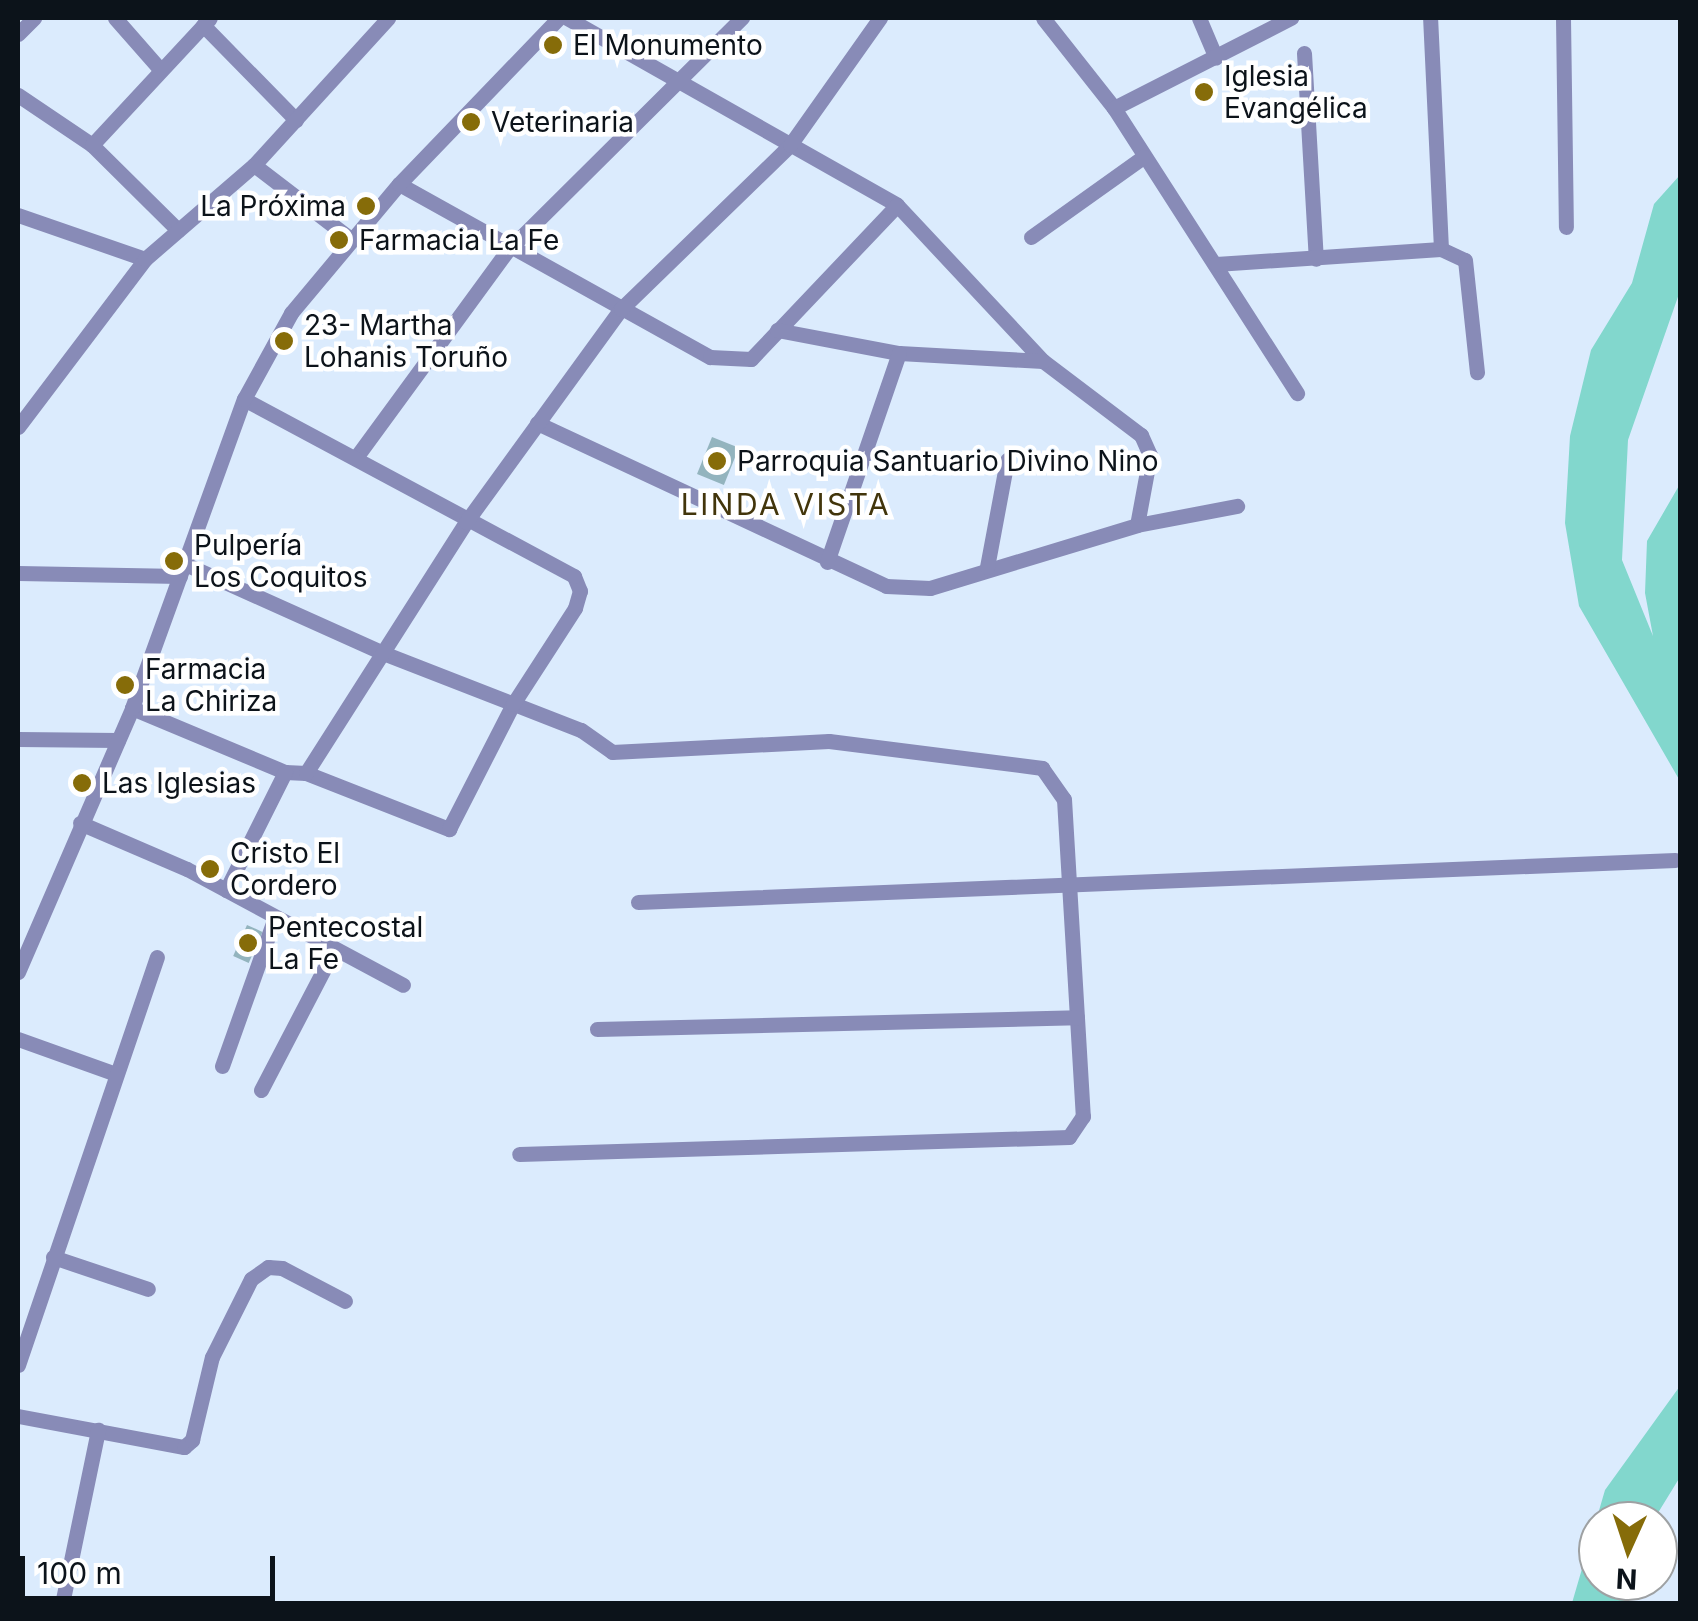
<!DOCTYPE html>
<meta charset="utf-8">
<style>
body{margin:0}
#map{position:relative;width:1698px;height:1621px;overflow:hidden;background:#dbebfd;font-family:Inter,sans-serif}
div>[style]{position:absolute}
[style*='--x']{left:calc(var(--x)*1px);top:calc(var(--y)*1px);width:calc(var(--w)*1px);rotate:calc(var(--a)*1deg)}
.water>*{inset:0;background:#82d7cd}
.building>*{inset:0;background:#93b4be;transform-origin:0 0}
.street>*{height:15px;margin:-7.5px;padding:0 7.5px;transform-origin:7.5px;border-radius:7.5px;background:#888bb7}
.dots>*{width:28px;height:28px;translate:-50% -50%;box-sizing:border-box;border:5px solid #fff;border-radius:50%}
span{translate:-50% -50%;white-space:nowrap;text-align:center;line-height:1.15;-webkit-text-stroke:9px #fff;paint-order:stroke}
.poi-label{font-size:28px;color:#0c131a}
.left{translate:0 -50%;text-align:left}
.right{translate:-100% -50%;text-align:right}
.neighbourhood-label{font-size:30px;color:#42350b;letter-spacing:2.5px}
.frame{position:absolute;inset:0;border:20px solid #0c131a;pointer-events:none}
.north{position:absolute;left:1578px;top:1501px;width:100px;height:100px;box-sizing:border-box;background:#fff;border:2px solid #9ea1a3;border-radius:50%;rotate:183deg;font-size:28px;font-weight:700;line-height:40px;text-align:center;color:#0c131a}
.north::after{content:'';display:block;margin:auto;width:35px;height:45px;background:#866c09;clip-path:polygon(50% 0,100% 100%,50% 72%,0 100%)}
.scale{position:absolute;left:20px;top:1556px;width:255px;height:45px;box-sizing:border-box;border:5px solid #0c131a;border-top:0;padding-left:12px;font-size:30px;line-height:35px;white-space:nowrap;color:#0c131a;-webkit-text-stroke:8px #fff;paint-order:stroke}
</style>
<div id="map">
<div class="water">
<div style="clip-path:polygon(1680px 175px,1680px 291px,1628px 440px,1622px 560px,1653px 636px,1645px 593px,1647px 541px,1680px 484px,1680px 781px,1579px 606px,1565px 523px,1570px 436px,1591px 350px,1632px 283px,1654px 204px)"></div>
<div style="clip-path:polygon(1680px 1386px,1680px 1477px,1653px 1521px,1598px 1521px,1598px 1581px,1633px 1581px,1629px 1603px,1572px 1603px,1605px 1490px)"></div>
</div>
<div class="building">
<div style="left:712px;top:437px;width:29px;height:40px;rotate:22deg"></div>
<div style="left:205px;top:859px;width:18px;height:13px;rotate:27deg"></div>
<div style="left:247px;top:925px;width:17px;height:34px;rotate:24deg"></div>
</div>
<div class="street">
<div style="--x:115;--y:18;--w:65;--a:48.7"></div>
<div style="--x:567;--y:18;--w:379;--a:29.5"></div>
<div style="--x:897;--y:205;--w:214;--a:46.9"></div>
<div style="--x:1043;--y:361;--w:123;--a:37.1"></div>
<div style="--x:1141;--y:435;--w:22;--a:66"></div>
<div style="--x:1150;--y:455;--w:71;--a:100.5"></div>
<div style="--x:1043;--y:18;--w:115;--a:51.7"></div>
<div style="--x:1114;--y:108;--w:339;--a:57.3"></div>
<div style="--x:1199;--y:18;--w:43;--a:67"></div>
<div style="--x:1563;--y:18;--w:209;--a:89.2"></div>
<div style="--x:203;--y:25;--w:133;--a:45.6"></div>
<div style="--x:18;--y:34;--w:23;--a:-45"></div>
<div style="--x:1304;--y:53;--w:206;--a:86.7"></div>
<div style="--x:18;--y:95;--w:89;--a:34"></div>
<div style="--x:92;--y:145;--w:121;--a:44.7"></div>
<div style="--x:1114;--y:108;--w:199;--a:-27"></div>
<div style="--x:92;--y:145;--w:173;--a:-47.1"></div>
<div style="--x:254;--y:165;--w:123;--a:37.4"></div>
<div style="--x:399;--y:184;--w:356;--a:29.1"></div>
<div style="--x:710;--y:357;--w:41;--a:2.8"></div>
<div style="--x:751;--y:359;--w:212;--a:-46.5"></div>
<div style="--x:18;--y:215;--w:134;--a:19.1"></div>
<div style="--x:1031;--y:237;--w:138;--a:-35.5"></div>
<div style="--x:1441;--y:249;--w:26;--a:25"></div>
<div style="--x:1465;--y:260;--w:113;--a:83.9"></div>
<div style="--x:1216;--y:264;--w:225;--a:-3.8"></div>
<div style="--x:1441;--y:249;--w:231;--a:-92.7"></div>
<div style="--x:777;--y:330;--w:124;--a:10.7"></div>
<div style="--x:899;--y:353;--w:144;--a:3.2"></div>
<div style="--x:537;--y:423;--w:385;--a:25"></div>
<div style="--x:886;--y:586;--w:44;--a:2.6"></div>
<div style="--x:930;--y:588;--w:216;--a:-16.9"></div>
<div style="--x:1137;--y:525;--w:102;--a:-10.8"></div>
<div style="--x:18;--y:427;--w:211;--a:-52.9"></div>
<div style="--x:145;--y:259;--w:144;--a:-40.8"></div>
<div style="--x:254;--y:165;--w:199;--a:-47.6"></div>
<div style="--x:357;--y:456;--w:255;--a:-53.8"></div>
<div style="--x:508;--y:250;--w:330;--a:-44.8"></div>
<div style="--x:827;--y:562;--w:221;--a:-71"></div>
<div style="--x:185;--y:564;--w:217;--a:24.2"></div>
<div style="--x:383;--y:653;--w:212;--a:21.3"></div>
<div style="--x:581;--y:730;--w:38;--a:35"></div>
<div style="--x:612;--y:752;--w:217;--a:-2.9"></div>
<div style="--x:829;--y:741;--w:215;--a:7.2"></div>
<div style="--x:1042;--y:768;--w:38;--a:55"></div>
<div style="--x:1064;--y:799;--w:318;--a:86.6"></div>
<div style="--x:1083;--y:1116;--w:25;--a:124"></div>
<div style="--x:1069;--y:1137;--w:550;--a:178.23"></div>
<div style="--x:987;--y:567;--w:109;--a:-79.4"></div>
<div style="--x:18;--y:573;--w:162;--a:1.1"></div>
<div style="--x:132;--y:708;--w:166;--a:22.7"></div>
<div style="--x:285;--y:772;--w:21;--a:3"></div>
<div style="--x:306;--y:773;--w:154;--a:21.4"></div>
<div style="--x:449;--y:829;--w:140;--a:-62.9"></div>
<div style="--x:513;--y:704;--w:114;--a:-57.1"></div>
<div style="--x:575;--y:608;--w:18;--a:-74"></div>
<div style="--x:580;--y:591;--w:16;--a:-112"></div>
<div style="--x:574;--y:576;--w:374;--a:-151.8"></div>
<div style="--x:18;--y:739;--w:100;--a:0.6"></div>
<div style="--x:306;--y:773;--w:298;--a:-57.5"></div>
<div style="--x:466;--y:522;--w:263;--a:-54"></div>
<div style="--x:621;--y:309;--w:235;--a:-44.1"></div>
<div style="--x:790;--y:145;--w:156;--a:-54.7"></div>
<div style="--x:80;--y:823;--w:116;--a:23.3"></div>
<div style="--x:187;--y:869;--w:245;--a:28.2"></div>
<div style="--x:226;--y:890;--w:132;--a:-63.4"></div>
<div style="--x:638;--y:902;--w:1038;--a:-2.32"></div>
<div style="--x:18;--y:972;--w:288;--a:-66.6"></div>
<div style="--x:132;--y:708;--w:329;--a:-70.1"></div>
<div style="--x:244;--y:399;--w:98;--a:-61.3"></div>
<div style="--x:291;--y:313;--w:168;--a:-50.1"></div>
<div style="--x:399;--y:184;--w:231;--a:-46.1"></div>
<div style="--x:597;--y:1029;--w:480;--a:-1.4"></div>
<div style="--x:18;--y:1039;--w:101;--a:19.7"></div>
<div style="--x:222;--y:1066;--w:155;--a:-70.4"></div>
<div style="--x:261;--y:1090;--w:158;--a:-62.5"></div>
<div style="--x:53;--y:1257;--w:100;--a:18.6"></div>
<div style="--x:18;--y:1365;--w:431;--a:-71.2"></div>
<div style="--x:18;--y:1416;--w:169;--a:10.6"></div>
<div style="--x:184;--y:1447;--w:11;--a:-41"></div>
<div style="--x:192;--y:1440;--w:85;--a:-76.5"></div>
<div style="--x:212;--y:1357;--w:87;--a:-63.4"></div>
<div style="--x:251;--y:1279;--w:21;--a:-35"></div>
<div style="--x:268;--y:1267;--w:14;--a:4"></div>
<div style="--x:282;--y:1268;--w:71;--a:27.6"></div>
<div style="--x:62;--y:1604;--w:178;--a:-78.3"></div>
</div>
<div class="dots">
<div style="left:553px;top:45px;background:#866c09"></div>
<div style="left:1204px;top:92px;background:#866c09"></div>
<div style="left:471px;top:122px;background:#866c09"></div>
<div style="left:366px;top:206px;background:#866c09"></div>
<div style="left:339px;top:240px;background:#866c09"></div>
<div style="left:284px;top:341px;background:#866c09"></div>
<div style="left:717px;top:461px;background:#866c09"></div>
<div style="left:174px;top:561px;background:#866c09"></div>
<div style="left:125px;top:685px;background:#866c09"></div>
<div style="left:82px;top:783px;background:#866c09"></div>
<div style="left:210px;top:869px;background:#866c09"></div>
<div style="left:248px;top:943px;background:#866c09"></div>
</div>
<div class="poi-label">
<span class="left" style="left:573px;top:45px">El Monumento</span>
<span class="left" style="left:1224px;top:92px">Iglesia<br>Evangélica</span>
<span class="left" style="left:491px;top:122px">Veterinaria</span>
<span class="right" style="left:346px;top:206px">La Próxima</span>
<span class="left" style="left:359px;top:240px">Farmacia La Fe</span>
<span class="left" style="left:304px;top:341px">23- Martha<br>Lohanis Toruño</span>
<span class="left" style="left:737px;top:461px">Parroquia Santuario Divino Nino</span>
<span class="left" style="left:194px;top:561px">Pulpería<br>Los Coquitos</span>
<span class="left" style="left:145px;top:685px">Farmacia<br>La Chiriza</span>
<span class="left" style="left:102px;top:783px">Las Iglesias</span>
<span class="left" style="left:230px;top:869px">Cristo El<br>Cordero</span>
<span class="left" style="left:268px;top:943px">Pentecostal<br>La Fe</span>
</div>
<div class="neighbourhood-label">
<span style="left:786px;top:504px">LINDA VISTA</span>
</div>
<div class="frame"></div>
<div class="north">N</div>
<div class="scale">100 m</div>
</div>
